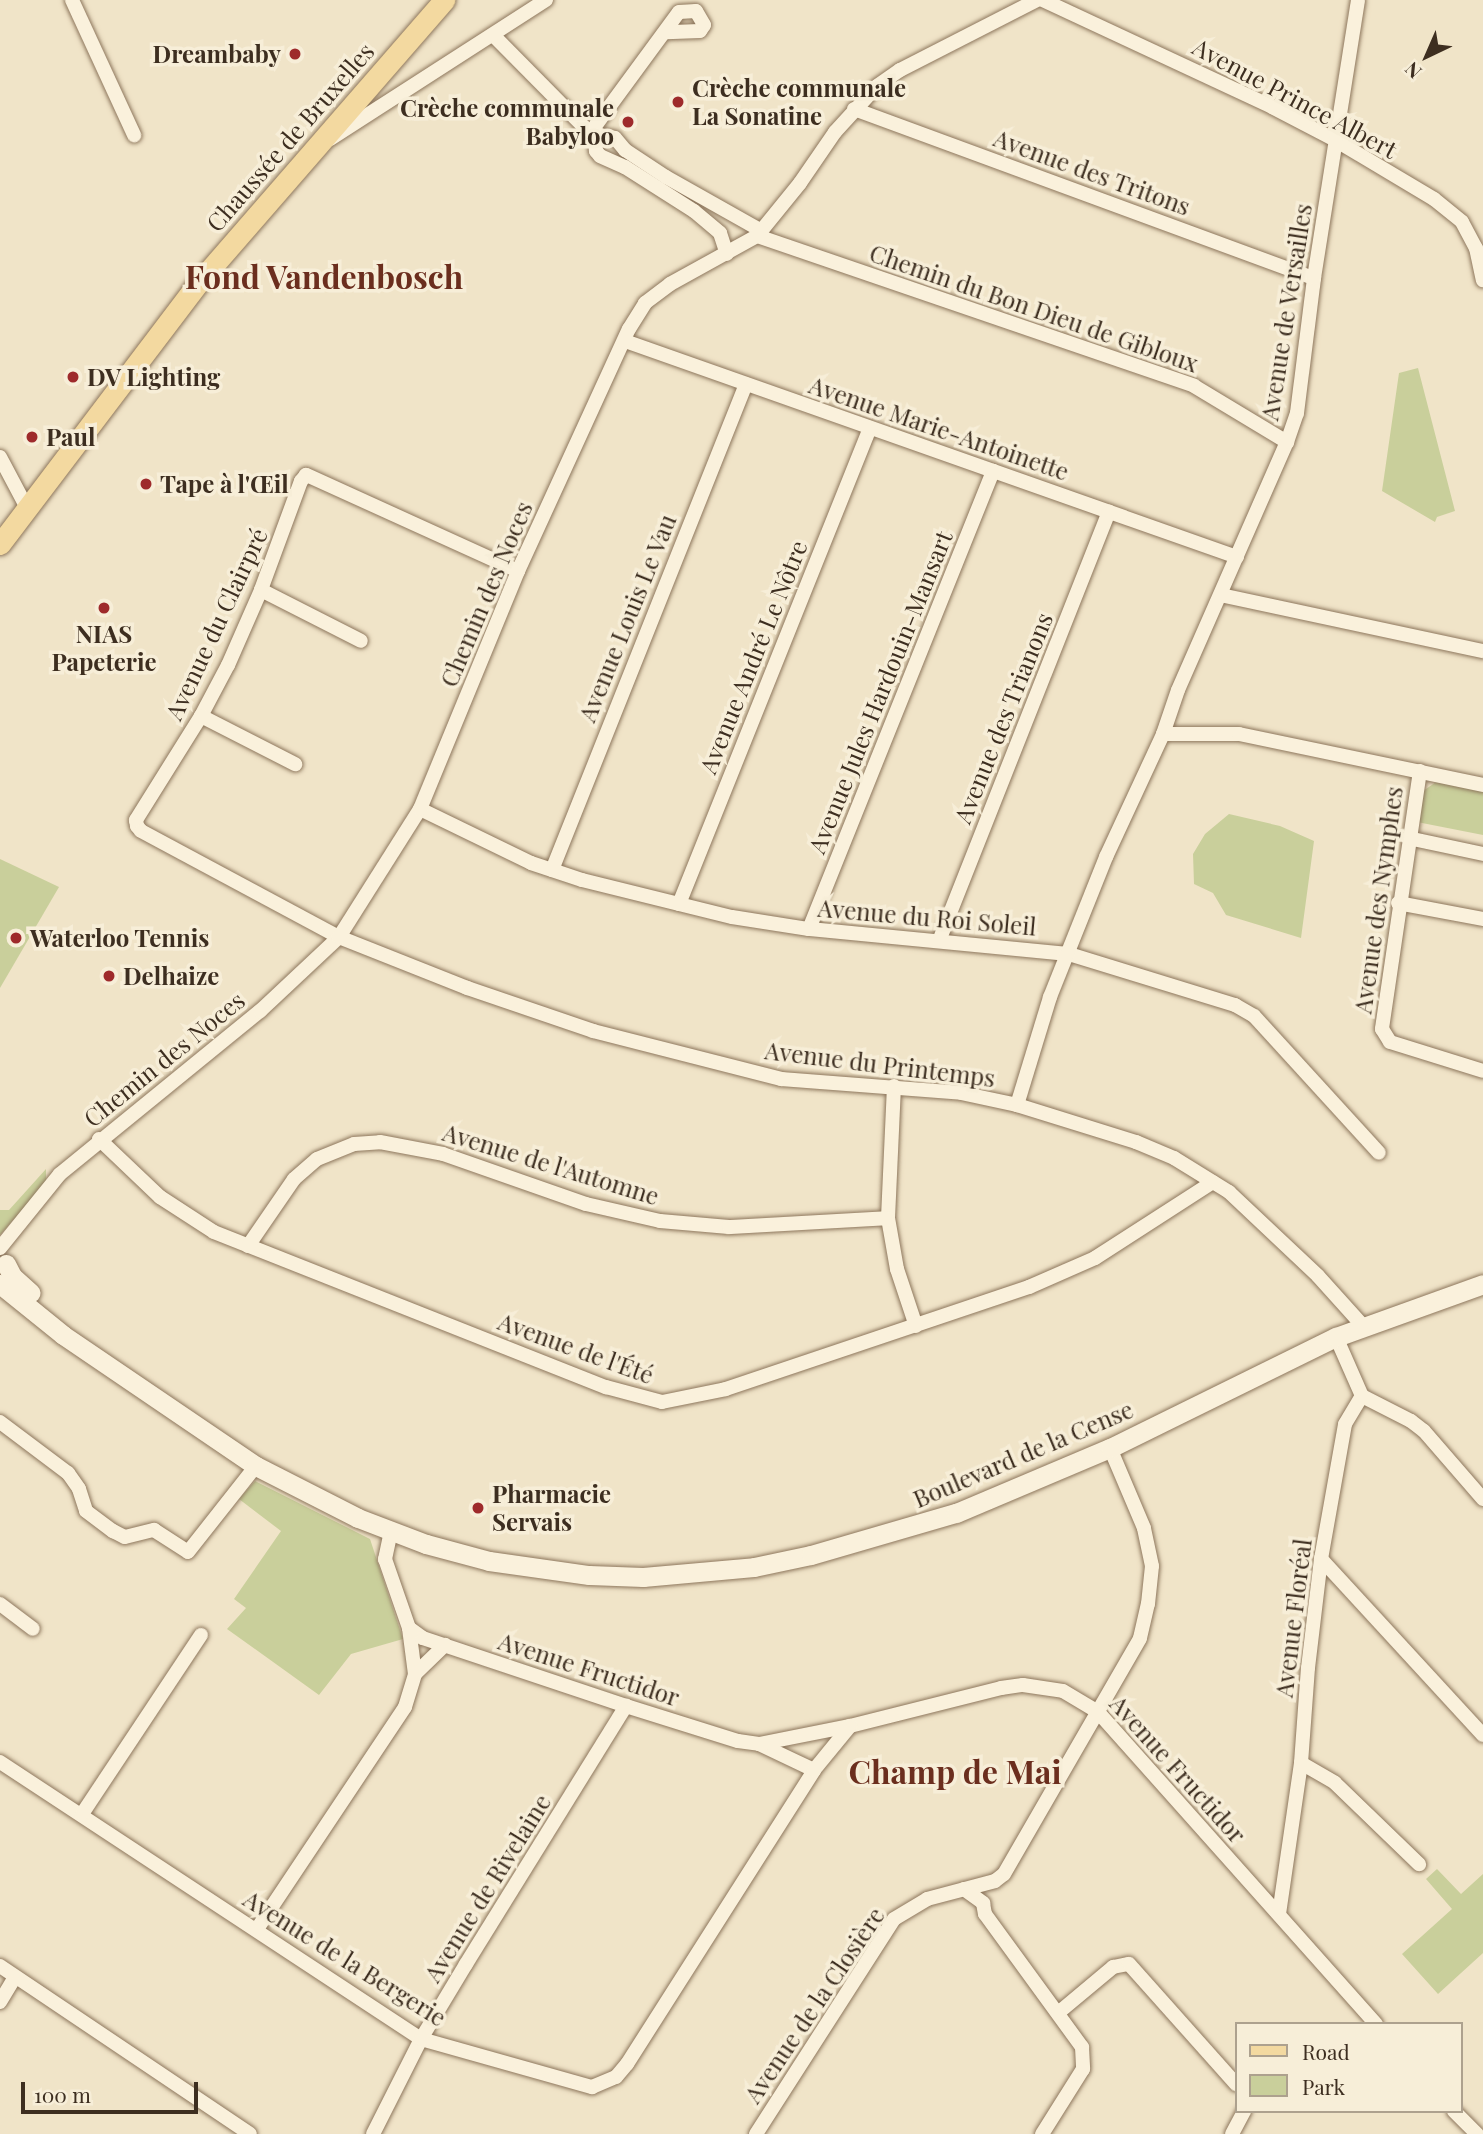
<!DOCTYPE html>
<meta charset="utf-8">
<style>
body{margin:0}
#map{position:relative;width:1483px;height:2134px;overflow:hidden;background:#f0e4c8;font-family:"Playfair Display",serif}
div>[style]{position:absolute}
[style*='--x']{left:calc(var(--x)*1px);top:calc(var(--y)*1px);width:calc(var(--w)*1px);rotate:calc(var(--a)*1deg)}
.green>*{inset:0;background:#c9cf9b}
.roads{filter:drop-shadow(0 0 2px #8d765c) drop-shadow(0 0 2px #8d765c)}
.street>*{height:14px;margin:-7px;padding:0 7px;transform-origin:7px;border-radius:7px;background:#faf1dc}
.secondary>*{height:19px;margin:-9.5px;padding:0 9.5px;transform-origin:9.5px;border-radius:9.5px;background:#faf1dc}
.primary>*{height:21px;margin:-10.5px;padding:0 10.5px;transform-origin:10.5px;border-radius:10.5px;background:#f3d9a0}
.dots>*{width:19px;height:19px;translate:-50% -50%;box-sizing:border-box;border:4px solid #f7eed8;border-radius:50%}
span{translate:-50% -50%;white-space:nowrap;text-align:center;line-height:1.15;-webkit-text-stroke:7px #f7eed8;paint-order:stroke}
.poi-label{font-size:24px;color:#3d2e20;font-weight:700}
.right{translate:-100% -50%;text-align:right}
.left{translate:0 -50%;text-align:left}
.street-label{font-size:24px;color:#3d2e20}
.district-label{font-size:32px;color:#6b2e1e;font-weight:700}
.legend{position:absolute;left:1235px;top:2022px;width:228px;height:91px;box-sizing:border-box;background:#f7eed8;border:2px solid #ada18e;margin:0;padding:9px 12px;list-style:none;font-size:21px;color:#3d2e20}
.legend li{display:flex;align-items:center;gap:14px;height:35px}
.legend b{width:35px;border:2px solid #ada18e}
.north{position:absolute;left:1392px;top:21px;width:70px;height:70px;-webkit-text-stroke:5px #f7eed8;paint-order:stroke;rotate:224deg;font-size:19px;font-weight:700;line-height:28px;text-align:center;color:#3d2e20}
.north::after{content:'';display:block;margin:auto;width:24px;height:32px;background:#3d2e20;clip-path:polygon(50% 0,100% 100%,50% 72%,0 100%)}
.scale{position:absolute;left:21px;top:2082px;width:177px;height:32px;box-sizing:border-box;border:4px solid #3d2e20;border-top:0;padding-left:9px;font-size:21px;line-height:24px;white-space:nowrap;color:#3d2e20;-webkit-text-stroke:5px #f7eed8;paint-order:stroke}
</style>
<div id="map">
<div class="green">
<div style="clip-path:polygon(1418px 368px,1455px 511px,1437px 517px,1435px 522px,1382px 491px,1399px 373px)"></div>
<div style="clip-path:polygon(1439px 780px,1483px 788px,1483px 835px,1417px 822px,1423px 791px)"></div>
<div style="clip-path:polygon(1229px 814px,1280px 826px,1314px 841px,1301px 938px,1226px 915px,1213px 893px,1194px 884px,1193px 854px,1205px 834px)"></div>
<div style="clip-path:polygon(0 859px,59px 887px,0 988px)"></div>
<div style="clip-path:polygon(46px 1169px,46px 1183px,0 1235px,0 1210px,9px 1210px)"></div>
<div style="clip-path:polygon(255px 1481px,370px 1539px,403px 1639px,351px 1654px,319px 1695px,227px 1629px,246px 1608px,234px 1599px,281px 1531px,239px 1499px)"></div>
<div style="clip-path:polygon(1437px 1869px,1461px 1894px,1483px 1874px,1483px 1953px,1438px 1994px,1402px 1954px,1452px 1909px,1426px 1879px)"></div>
</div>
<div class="roads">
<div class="street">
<div style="--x:72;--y:0;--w:149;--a:65.3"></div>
<div style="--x:1043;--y:0;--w:253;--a:25"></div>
<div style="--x:1272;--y:107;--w:71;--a:27.6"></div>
<div style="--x:1335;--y:140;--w:115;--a:30.8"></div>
<div style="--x:1434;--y:199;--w:36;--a:39"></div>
<div style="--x:1462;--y:222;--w:30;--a:62"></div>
<div style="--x:1476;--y:248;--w:33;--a:78"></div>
<div style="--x:493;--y:35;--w:145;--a:45.3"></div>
<div style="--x:595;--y:138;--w:13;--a:86"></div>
<div style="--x:596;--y:151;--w:6;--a:51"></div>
<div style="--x:600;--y:156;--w:27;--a:24"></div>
<div style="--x:625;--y:167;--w:82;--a:32.5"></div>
<div style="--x:694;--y:211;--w:34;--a:40"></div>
<div style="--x:720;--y:233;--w:22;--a:72"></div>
<div style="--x:854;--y:109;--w:490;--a:20.2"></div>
<div style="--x:590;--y:133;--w:150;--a:-53.7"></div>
<div style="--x:679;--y:12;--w:17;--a:-3"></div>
<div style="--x:696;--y:11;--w:16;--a:60"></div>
<div style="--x:704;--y:25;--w:7;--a:124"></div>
<div style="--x:700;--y:31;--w:34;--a:178"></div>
<div style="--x:595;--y:138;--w:6;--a:-31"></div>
<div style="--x:600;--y:135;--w:15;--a:11"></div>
<div style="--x:615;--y:138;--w:16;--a:50"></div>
<div style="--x:625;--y:150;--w:49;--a:33.4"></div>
<div style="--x:666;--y:177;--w:110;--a:29.4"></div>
<div style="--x:330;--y:139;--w:257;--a:-32.8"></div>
<div style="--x:757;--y:236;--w:462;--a:18.9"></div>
<div style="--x:1194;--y:386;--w:109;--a:31.1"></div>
<div style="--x:625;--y:341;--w:649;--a:19.44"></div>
<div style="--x:0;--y:457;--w:58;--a:62.1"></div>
<div style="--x:518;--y:571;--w:233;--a:-155.6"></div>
<div style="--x:306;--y:475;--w:8;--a:130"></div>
<div style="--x:301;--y:481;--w:116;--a:110.2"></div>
<div style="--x:261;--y:590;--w:82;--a:113.7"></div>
<div style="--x:228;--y:665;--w:58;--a:117.9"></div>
<div style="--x:201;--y:716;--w:123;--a:122"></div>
<div style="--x:136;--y:820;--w:6;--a:81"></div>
<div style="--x:137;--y:826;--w:6;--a:51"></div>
<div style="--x:141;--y:831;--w:225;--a:28.2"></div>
<div style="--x:339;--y:937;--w:138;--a:21.7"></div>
<div style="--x:467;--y:988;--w:133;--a:18.8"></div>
<div style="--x:593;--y:1031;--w:194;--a:14.3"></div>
<div style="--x:781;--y:1079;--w:181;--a:4.4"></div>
<div style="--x:961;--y:1093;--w:57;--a:12.1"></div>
<div style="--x:1017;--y:1105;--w:125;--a:17.3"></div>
<div style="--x:1136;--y:1142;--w:41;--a:22.8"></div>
<div style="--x:1174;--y:1158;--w:65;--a:31.7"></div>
<div style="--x:1229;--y:1192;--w:122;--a:43.3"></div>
<div style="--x:1318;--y:1276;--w:67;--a:48"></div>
<div style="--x:261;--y:590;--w:112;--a:27"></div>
<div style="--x:1221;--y:595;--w:268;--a:12.1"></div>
<div style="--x:201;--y:716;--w:106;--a:27.1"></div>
<div style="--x:1163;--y:734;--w:76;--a:0"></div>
<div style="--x:1239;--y:734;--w:249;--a:11.8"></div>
<div style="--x:1420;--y:771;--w:261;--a:98.4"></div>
<div style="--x:1382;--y:1029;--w:15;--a:58"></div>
<div style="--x:1390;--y:1042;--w:97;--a:17.3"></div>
<div style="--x:420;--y:809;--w:123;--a:25.9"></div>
<div style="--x:531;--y:863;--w:54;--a:18.4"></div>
<div style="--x:582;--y:880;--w:154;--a:13.9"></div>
<div style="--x:732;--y:917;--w:78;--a:8.9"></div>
<div style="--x:809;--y:929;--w:261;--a:5.5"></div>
<div style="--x:1069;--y:954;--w:174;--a:17.1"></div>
<div style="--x:1235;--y:1005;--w:22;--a:30"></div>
<div style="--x:1254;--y:1016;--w:185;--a:47.6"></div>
<div style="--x:1408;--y:838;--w:77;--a:12"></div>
<div style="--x:552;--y:870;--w:523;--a:-68.24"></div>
<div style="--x:1398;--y:903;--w:86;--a:10.7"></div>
<div style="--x:679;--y:904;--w:513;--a:-68.14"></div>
<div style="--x:809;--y:929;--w:494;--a:-68.1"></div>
<div style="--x:939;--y:941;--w:462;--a:-68.4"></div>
<div style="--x:894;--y:1086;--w:132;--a:92.6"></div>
<div style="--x:888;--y:1218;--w:52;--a:80"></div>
<div style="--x:897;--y:1269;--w:60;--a:71.6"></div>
<div style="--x:1017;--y:1105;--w:113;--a:-73"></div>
<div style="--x:1050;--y:997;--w:151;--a:-68.2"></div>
<div style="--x:1106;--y:857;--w:136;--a:-65.1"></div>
<div style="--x:1163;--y:734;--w:46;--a:-71.2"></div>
<div style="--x:1178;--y:690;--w:271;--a:-66.3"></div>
<div style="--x:1287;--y:442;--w:31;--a:-71"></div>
<div style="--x:1297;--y:413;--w:136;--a:-82.8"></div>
<div style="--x:1314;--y:278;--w:281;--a:-81"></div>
<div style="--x:99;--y:1139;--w:84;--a:43.6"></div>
<div style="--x:160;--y:1197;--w:64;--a:32.9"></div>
<div style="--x:214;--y:1232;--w:422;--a:21.6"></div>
<div style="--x:606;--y:1387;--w:58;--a:15"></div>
<div style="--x:662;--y:1402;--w:65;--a:-11.5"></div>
<div style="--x:726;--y:1389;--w:320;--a:-18.6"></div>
<div style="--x:1029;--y:1287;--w:72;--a:-23.7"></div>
<div style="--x:1095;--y:1258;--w:140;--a:-32.8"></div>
<div style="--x:248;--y:1246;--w:81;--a:-55.5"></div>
<div style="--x:294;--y:1179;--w:30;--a:-41"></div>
<div style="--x:317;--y:1159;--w:40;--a:-22"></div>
<div style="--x:354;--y:1144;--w:26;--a:-4"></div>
<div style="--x:380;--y:1142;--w:64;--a:10.8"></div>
<div style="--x:443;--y:1154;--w:151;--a:19.3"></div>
<div style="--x:586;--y:1204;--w:76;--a:12.9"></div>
<div style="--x:660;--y:1221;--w:69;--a:5"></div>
<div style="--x:729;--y:1227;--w:159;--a:-3.2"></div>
<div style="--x:0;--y:1248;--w:95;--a:-51"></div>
<div style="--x:60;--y:1174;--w:258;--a:-39.2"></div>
<div style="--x:260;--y:1011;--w:108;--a:-43.1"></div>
<div style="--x:339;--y:937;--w:151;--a:-57.7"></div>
<div style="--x:420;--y:809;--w:257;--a:-67.6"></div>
<div style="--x:518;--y:571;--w:266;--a:-65.4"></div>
<div style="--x:629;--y:329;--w:31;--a:-58"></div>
<div style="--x:645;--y:303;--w:31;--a:-37"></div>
<div style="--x:670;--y:284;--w:99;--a:-28.9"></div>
<div style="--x:757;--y:236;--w:68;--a:-50.9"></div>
<div style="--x:800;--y:183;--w:62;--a:-55.5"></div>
<div style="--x:835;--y:132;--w:62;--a:-47.6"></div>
<div style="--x:877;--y:86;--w:28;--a:-35"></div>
<div style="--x:900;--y:70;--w:154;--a:-27.1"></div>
<div style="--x:1362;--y:1396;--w:55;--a:27"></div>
<div style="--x:1411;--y:1421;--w:16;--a:38"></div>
<div style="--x:1424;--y:1431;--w:90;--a:49.1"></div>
<div style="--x:0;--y:1422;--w:85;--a:36.9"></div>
<div style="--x:68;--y:1473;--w:19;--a:55"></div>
<div style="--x:79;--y:1489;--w:23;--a:72"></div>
<div style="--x:86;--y:1511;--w:34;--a:37"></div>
<div style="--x:113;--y:1531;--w:13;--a:27"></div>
<div style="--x:125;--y:1537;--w:30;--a:-14"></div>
<div style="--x:154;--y:1530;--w:40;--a:32.9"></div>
<div style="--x:188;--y:1552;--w:110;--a:-51.7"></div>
<div style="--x:391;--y:1531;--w:29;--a:102"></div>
<div style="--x:385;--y:1559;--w:73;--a:70.8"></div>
<div style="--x:409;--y:1628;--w:46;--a:82.6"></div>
<div style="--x:1321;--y:1559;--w:239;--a:47.4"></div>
<div style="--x:0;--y:1604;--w:41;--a:37.1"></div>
<div style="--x:409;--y:1628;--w:17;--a:36"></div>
<div style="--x:423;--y:1638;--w:214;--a:18.5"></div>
<div style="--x:626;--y:1706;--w:117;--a:17.4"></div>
<div style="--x:738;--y:1741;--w:21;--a:8"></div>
<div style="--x:759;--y:1744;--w:61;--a:25.3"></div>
<div style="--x:759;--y:1744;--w:93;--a:-11.2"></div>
<div style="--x:850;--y:1726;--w:156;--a:-14.1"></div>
<div style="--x:1001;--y:1688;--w:22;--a:-8"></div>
<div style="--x:1023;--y:1685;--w:40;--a:8.5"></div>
<div style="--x:1063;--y:1691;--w:41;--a:31"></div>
<div style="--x:1098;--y:1712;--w:418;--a:48.3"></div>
<div style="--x:0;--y:1762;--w:504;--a:33.34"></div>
<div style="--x:421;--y:2039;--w:178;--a:15.7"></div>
<div style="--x:592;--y:2087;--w:26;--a:-23"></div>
<div style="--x:616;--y:2077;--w:17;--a:-50"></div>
<div style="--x:627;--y:2064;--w:348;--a:-57.5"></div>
<div style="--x:814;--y:1770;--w:57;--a:-50.7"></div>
<div style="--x:1301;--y:1763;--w:39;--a:30"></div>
<div style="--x:1335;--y:1783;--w:117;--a:44"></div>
<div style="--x:82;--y:1814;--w:215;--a:-56.4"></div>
<div style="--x:964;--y:1889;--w:24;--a:36"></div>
<div style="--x:983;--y:1903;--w:11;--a:80"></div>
<div style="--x:985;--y:1914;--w:165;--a:53.9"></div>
<div style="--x:1082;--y:2047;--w:22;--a:87"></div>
<div style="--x:1083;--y:2069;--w:77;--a:122.2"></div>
<div style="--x:1279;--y:1914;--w:153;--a:-81.7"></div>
<div style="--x:1301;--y:1763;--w:95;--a:-85.8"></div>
<div style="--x:1308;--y:1668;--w:110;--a:-83.2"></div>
<div style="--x:1321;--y:1559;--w:137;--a:-79.9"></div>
<div style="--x:1345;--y:1424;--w:33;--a:-59"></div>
<div style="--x:1362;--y:1396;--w:64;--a:-113.8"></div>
<div style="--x:257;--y:1929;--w:267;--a:-56.3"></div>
<div style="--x:405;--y:1707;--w:34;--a:-73"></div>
<div style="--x:415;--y:1674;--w:42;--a:-44"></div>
<div style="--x:0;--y:1966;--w:301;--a:33.9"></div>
<div style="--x:0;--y:2002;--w:29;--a:-59"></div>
<div style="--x:1058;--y:2013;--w:72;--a:-39.9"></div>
<div style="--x:1113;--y:1967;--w:16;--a:-11"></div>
<div style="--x:1129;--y:1964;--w:161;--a:48.3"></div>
<div style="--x:1454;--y:2111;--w:33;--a:45"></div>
<div style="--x:373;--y:2134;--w:106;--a:-63.2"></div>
<div style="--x:421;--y:2039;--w:87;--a:-59"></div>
<div style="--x:466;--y:1964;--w:304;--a:-58.2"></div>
<div style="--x:756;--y:2134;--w:255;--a:-57.3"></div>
<div style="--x:894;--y:1919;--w:39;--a:-31"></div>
<div style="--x:927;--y:1899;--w:70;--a:-14.8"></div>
<div style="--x:995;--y:1881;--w:11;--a:-38"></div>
<div style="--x:1004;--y:1874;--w:272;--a:-60"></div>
<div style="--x:1140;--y:1638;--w:35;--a:-77"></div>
<div style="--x:1148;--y:1604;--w:38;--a:-84"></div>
<div style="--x:1152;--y:1566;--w:39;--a:-102"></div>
<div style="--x:1144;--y:1528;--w:87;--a:-113"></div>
<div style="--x:1232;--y:2134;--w:26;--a:-62"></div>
</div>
<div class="secondary">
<div style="--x:6;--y:1264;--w:13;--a:63"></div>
<div style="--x:12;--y:1276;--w:25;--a:42"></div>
<div style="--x:0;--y:1284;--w:81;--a:39"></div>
<div style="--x:63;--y:1335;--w:233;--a:34.2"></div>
<div style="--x:256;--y:1466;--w:114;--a:27"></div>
<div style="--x:358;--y:1518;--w:73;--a:20.9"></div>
<div style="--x:426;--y:1544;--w:65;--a:15.1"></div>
<div style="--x:489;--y:1561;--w:101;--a:8"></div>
<div style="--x:589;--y:1575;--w:54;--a:2.1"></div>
<div style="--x:643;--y:1577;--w:111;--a:-5.1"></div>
<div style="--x:754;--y:1567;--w:58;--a:-11.9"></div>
<div style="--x:811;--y:1555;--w:151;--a:-16.2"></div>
<div style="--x:956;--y:1513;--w:167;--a:-22.9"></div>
<div style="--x:1110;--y:1448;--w:252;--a:-26.2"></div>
<div style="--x:1336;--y:1337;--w:156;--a:-19.8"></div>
</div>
<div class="primary">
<div style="--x:0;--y:544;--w:329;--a:-52.8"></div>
<div style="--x:199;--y:282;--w:374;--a:-49"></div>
</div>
</div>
<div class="dots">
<div style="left:295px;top:54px;background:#9e2a2b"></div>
<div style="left:678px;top:102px;background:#9e2a2b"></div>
<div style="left:628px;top:122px;background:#9e2a2b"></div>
<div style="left:73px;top:377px;background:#9e2a2b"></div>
<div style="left:32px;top:437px;background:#9e2a2b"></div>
<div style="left:146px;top:484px;background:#9e2a2b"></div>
<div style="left:104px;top:608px;background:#9e2a2b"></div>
<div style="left:16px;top:938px;background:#9e2a2b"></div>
<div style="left:109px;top:976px;background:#9e2a2b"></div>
<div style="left:478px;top:1508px;background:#9e2a2b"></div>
</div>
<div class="poi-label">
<span class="right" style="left:281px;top:54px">Dreambaby</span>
<span class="left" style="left:692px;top:102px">Crèche communale<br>La Sonatine</span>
<span class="right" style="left:614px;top:122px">Crèche communale<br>Babyloo</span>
<span class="left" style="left:87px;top:377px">DV Lighting</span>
<span class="left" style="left:46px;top:437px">Paul</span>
<span class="left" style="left:160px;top:484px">Tape à l'Œil</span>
<span style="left:104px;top:648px">NIAS<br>Papeterie</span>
<span class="left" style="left:30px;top:938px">Waterloo Tennis</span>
<span class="left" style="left:123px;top:976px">Delhaize</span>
<span class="left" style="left:492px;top:1508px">Pharmacie<br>Servais</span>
</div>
<div class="street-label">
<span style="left:1295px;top:98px;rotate:28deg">Avenue Prince Albert</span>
<span style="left:290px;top:137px;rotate:-49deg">Chaussée de Bruxelles</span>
<span style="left:1092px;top:172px;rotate:20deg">Avenue des Tritons</span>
<span style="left:1034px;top:308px;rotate:19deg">Chemin du Bon Dieu de Gibloux</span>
<span style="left:1286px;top:312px;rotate:-81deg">Avenue de Versailles</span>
<span style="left:939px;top:428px;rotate:19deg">Avenue Marie-Antoinette</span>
<span style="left:486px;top:594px;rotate:-67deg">Chemin des Noces</span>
<span style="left:627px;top:618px;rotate:-68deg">Avenue Louis Le Vau</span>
<span style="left:216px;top:624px;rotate:-65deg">Avenue du Clairpré</span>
<span style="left:753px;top:657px;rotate:-68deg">Avenue André Le Nôtre</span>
<span style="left:880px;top:692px;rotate:-68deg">Avenue Jules Hardouin-Mansart</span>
<span style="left:1003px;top:718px;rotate:-68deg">Avenue des Trianons</span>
<span style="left:1378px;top:900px;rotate:-82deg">Avenue des Nymphes</span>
<span style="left:927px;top:917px;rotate:5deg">Avenue du Roi Soleil</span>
<span style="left:164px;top:1059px;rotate:-39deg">Chemin des Noces</span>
<span style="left:880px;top:1064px;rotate:7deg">Avenue du Printemps</span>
<span style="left:551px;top:1164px;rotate:17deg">Avenue de l'Automne</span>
<span style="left:576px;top:1348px;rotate:20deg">Avenue de l'Été</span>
<span style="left:1023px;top:1454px;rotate:-23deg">Boulevard de la Cense</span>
<span style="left:1293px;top:1618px;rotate:-83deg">Avenue Floréal</span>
<span style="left:589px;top:1669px;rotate:18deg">Avenue Fructidor</span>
<span style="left:1178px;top:1769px;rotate:48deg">Avenue Fructidor</span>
<span style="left:487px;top:1888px;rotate:-58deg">Avenue de Rivelaine</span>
<span style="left:345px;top:1958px;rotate:32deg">Avenue de la Bergerie</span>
<span style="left:814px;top:2005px;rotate:-56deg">Avenue de la Closière</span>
</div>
<div class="district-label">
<span style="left:324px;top:276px">Fond Vandenbosch</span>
<span style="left:955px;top:1771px">Champ de Mai</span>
</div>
<ul class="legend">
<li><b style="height:9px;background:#f3d9a0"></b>Road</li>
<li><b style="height:19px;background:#c9cf9b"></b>Park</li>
</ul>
<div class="north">N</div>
<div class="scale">100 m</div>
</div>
